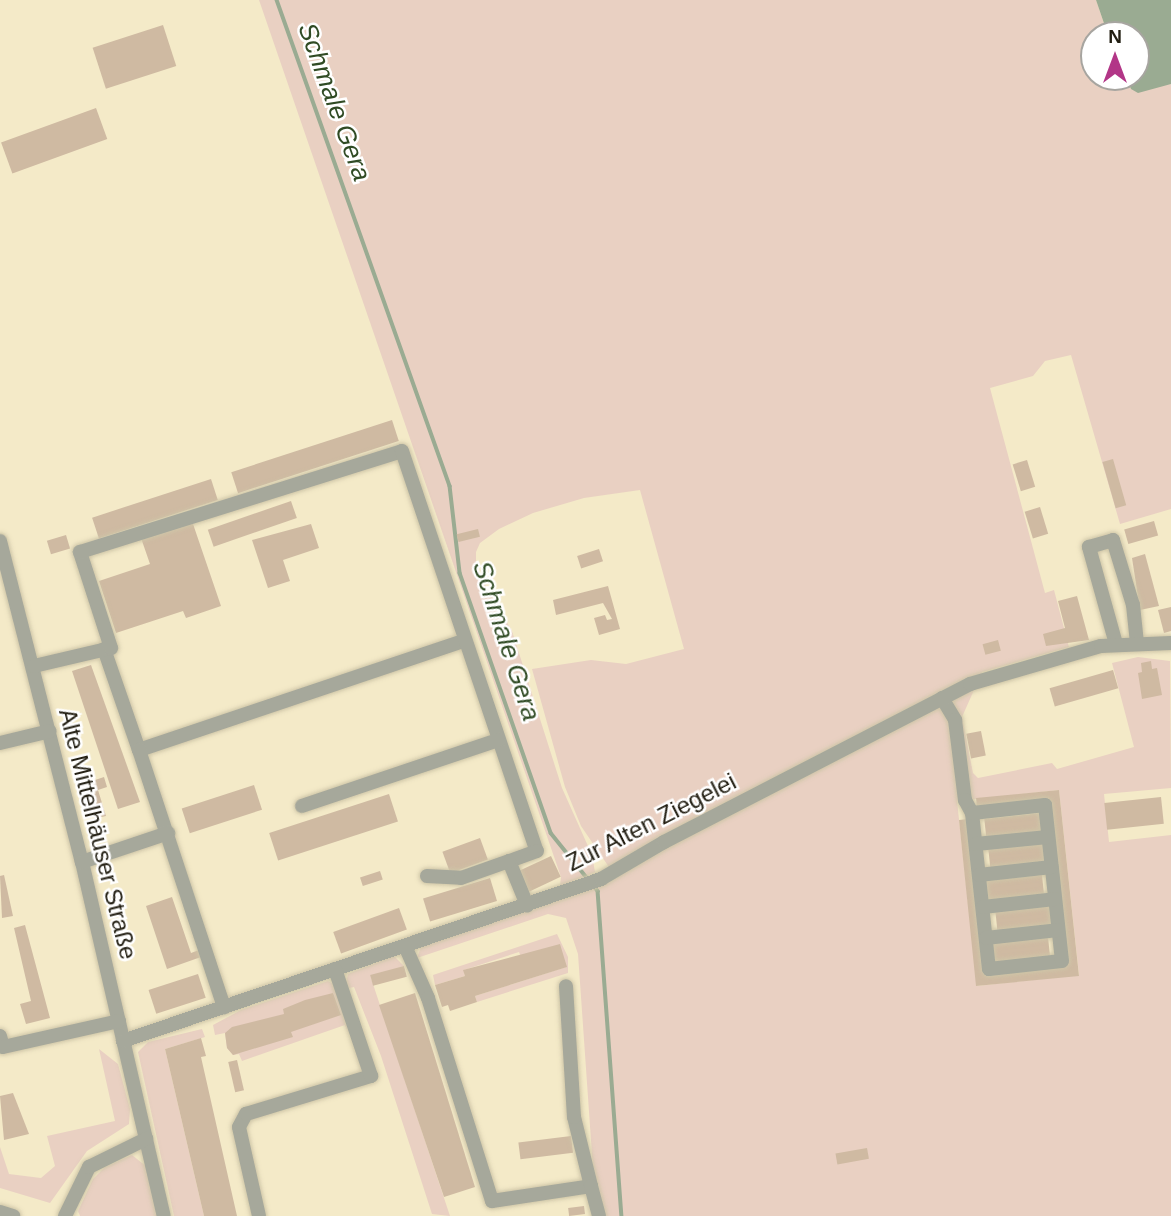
<!DOCTYPE html>
<meta charset="utf-8">
<style>
body{margin:0}
#map{position:relative;width:1171px;height:1216px;overflow:hidden;background:#f4eac8;font-family:Helvetica,sans-serif}
div>[style]{position:absolute}
[style*='--x']{left:calc(var(--x)*1px);top:calc(var(--y)*1px);width:calc(var(--w)*1px);rotate:calc(var(--a)*1deg)}
.green>*{inset:0;background:#e9d0c2}
.water>*{inset:0;background:#9aab92}
.stream>*{height:3.5px;margin:-1.75px;padding:0 1.75px;transform-origin:1.75px;border-radius:1.75px;background:#9aab92}
.building>*{inset:0;background:#cfbaa2;transform-origin:0 0}
.roads{filter:drop-shadow(0 0 2px #cec5a7) drop-shadow(0 0 2px #cec5a7)}
.minor>*{height:14px;margin:-7px;padding:0 7px;transform-origin:7px;border-radius:7px;background:#a6a89b}
span{translate:-50% -50%;white-space:nowrap;text-align:center;line-height:1.15;-webkit-text-stroke:5px #fff;paint-order:stroke}
.street-label{font-size:24px;color:#221e12}
.water-label{font-size:26px;color:#304b24;font-style:italic}
.north{position:absolute;left:1080px;top:21px;width:70px;height:70px;box-sizing:border-box;background:#fff;border:2px solid #a7a5a0;border-radius:50%;rotate:0deg;font-size:19px;font-weight:700;line-height:28px;text-align:center;color:#221e12}
.north::after{content:'';display:block;margin:auto;width:24px;height:32px;background:#b23687;clip-path:polygon(50% 0,100% 100%,50% 72%,0 100%)}
</style>
<div id="map">
<div class="green">
<div style="clip-path:polygon(evenodd,259px 0,1096px 0,1108px 35px,1094px 35px,1094px 77px,1126px 77px,1131px 89px,1171px 84px,1171px 509px,1120px 524px,1071px 355px,1045px 361px,1033px 376px,990px 388px,1045px 593px,1054px 590px,1069px 647px,982px 672px,962px 717px,973px 773px,978px 778px,1052px 763px,1057px 769px,1134px 747px,1112px 663px,1138px 657px,1170px 661px,1171px 788px,1104px 794px,1109px 842px,1171px 835px,1171px 1216px,604px 1216px,593px 1169px,578px 954px,566px 918px,548px 914px,417px 958px,421px 947px,615px 876px,581px 826px,565px 787px,532px 669px,591px 660px,626px 664px,684px 649px,640px 490px,584px 498px,533px 513px,499px 529px,480px 543px,476px 552px,476px 569px,512px 631px,562px 788px,592px 855px,595px 872px,560px 886px,561px 877px,259px 0,1059px 790px,1079px 975px,977px 986px,957px 801px,1059px 790px)"></div>
<div style="clip-path:polygon(557px 934px,568px 957px,568px 973px,477px 1002px,475px 996px,566px 967px,521px 957px,519px 952px,464px 970px,465px 976px,435px 985px,433px 975px)"></div>
<div style="clip-path:polygon(394px 956px,404px 966px,371px 978px,450px 1216px,432px 1214px,381px 1056px,354px 987px,349px 988px,346px 982px,348px 974px)"></div>
<div style="clip-path:polygon(328px 981px,335px 985px,348px 1032px,345px 1025px,242px 1061px,239px 1054px,233px 1055px,227px 1048px,225px 1033px,215px 1035px,213px 1025px,241px 1010px)"></div>
<div style="clip-path:polygon(202px 1029px,205px 1037px,165px 1049px,204px 1216px,174px 1216px,138px 1052px,148px 1042px)"></div>
<div style="clip-path:polygon(99px 1049px,118px 1064px,130px 1109px,129px 1124px,87px 1151px,50px 1203px,0 1188px,0 1147px,9px 1174px,41px 1178px,55px 1166px,47px 1136px,115px 1121px)"></div>
<div style="clip-path:polygon(132px 1155px,147px 1167px,158px 1216px,80px 1216px,78px 1211px,93px 1179px,105px 1167px)"></div>
</div>
<div class="water">
<div style="clip-path:polygon(1096px 0,1171px 0,1171px 84px,1138px 93px,1131px 89px,1126px 77px,1136px 77px,1136px 35px,1108px 35px)"></div>
</div>
<div class="stream">
<div style="--x:277;--y:0;--w:516;--a:70.41"></div>
<div style="--x:450;--y:486;--w:88;--a:83.4"></div>
<div style="--x:460;--y:573;--w:275;--a:70.7"></div>
<div style="--x:551;--y:833;--w:59;--a:51.2"></div>
<div style="--x:593;--y:885;--w:8;--a:50"></div>
<div style="--x:598;--y:891;--w:326;--a:85.8"></div>
</div>
<div class="building">
<div style="left:163px;top:25px;width:43px;height:74px;rotate:72deg"></div>
<div style="left:96px;top:108px;width:33px;height:101px;rotate:70deg"></div>
<div style="left:392px;top:420px;width:22px;height:169px;rotate:72deg"></div>
<div style="left:1113px;top:459px;width:48px;height:11px;rotate:74deg"></div>
<div style="left:1027px;top:460px;width:28px;height:15px;rotate:73deg"></div>
<div style="left:211px;top:479px;width:22px;height:125px;rotate:72deg"></div>
<div style="left:291px;top:501px;width:18px;height:88px;rotate:71deg"></div>
<div style="left:1040px;top:507px;width:28px;height:16px;rotate:73deg"></div>
<div style="clip-path:polygon(192px 521px,221px 606px,186px 618px,183px 611px,116px 633px,99px 581px,150px 564px,141px 538px)"></div>
<div style="left:1154px;top:521px;width:15px;height:31px;rotate:74deg"></div>
<div style="clip-path:polygon(311px 524px,319px 548px,283px 560px,290px 581px,268px 588px,252px 540px)"></div>
<div style="left:478px;top:529px;width:8px;height:22px;rotate:76deg"></div>
<div style="left:66px;top:535px;width:14px;height:20px;rotate:73deg"></div>
<div style="left:599px;top:549px;width:13px;height:23px;rotate:72deg"></div>
<div style="clip-path:polygon(1145px 554px,1159px 606px,1140px 610px,1132px 558px)"></div>
<div style="clip-path:polygon(608px 586px,620px 629px,599px 635px,594px 618px,605px 615px,607px 620px,612px 619px,603px 603px,556px 615px,553px 600px)"></div>
<div style="clip-path:polygon(1077px 596px,1089px 640px,1046px 646px,1043px 634px,1065px 628px,1058px 601px)"></div>
<div style="clip-path:polygon(1171px 607px,1171px 631px,1164px 633px,1158px 610px)"></div>
<div style="left:998px;top:640px;width:11px;height:16px;rotate:75deg"></div>
<div style="clip-path:polygon(1151px 661px,1152px 669px,1157px 668px,1162px 695px,1142px 699px,1138px 673px,1142px 672px,1141px 663px)"></div>
<div style="clip-path:polygon(91px 665px,140px 802px,118px 809px,72px 671px)"></div>
<div style="left:1113px;top:670px;width:19px;height:66px;rotate:74deg"></div>
<div style="left:981px;top:731px;width:25px;height:15px;rotate:79deg"></div>
<div style="clip-path:polygon(104px 777px,107px 787px,98px 790px,106px 816px,97px 818px,86px 783px)"></div>
<div style="left:254px;top:785px;width:26px;height:76px;rotate:72deg"></div>
<div style="clip-path:polygon(1059px 790px,1079px 976px,976px 986px,959px 820px,968px 819px,984px 974px,1067px 966px,1051px 801px,977px 808px,976px 798px)"></div>
<div style="left:389px;top:794px;width:29px;height:126px;rotate:72deg"></div>
<div style="left:1161px;top:797px;width:27px;height:57px;rotate:84deg"></div>
<div style="left:1041px;top:813px;width:19px;height:57px;rotate:84deg"></div>
<div style="left:480px;top:838px;width:23px;height:40px;rotate:70deg"></div>
<div style="left:1044px;top:843px;width:19px;height:56px;rotate:84deg"></div>
<div style="left:551px;top:856px;width:23px;height:35px;rotate:65deg"></div>
<div style="left:380px;top:871px;width:9px;height:21px;rotate:72deg"></div>
<div style="clip-path:polygon(4px 875px,13px 916px,2px 918px,0 876px)"></div>
<div style="left:1042px;top:875px;width:19px;height:56px;rotate:84deg"></div>
<div style="left:490px;top:878px;width:24px;height:70px;rotate:73deg"></div>
<div style="clip-path:polygon(172px 897px,191px 953px,199px 950px,201px 957px,167px 969px,146px 906px)"></div>
<div style="left:1051px;top:905px;width:20px;height:56px;rotate:84deg"></div>
<div style="left:399px;top:908px;width:23px;height:70px;rotate:70deg"></div>
<div style="clip-path:polygon(25px 925px,50px 1018px,26px 1024px,20px 1004px,31px 1001px,14px 928px)"></div>
<div style="left:1048px;top:937px;width:20px;height:56px;rotate:84deg"></div>
<div style="clip-path:polygon(560px 944px,567px 967px,475px 996px,477px 1002px,450px 1011px,448px 1005px,442px 1007px,435px 985px,465px 976px,463px 970px)"></div>
<div style="left:404px;top:966px;width:11px;height:35px;rotate:75deg"></div>
<div style="left:198px;top:974px;width:25px;height:52px;rotate:72deg"></div>
<div style="clip-path:polygon(333px 993px,341px 1015px,291px 1032px,293px 1037px,233px 1055px,227px 1048px,225px 1033px,232px 1027px,284px 1014px,283px 1009px,305px 1000px)"></div>
<div style="clip-path:polygon(415px 993px,475px 1187px,444px 1197px,379px 1005px)"></div>
<div style="clip-path:polygon(201px 1038px,206px 1056px,201px 1057px,237px 1216px,204px 1216px,165px 1049px)"></div>
<div style="left:237px;top:1060px;width:31px;height:9px;rotate:77deg"></div>
<div style="clip-path:polygon(13px 1093px,29px 1134px,4px 1140px,0 1096px)"></div>
<div style="left:571px;top:1136px;width:17px;height:53px;rotate:83deg"></div>
<div style="left:867px;top:1148px;width:11px;height:32px;rotate:80deg"></div>
<div style="left:584px;top:1206px;width:8px;height:16px;rotate:83deg"></div>
</div>
<div class="roads">
<div class="minor">
<div style="--x:0;--y:541;--w:331;--a:75.7"></div>
<div style="--x:82;--y:862;--w:363;--a:77"></div>
<div style="--x:1116;--y:644;--w:101;--a:-105.6"></div>
<div style="--x:1089;--y:547;--w:25;--a:-16"></div>
<div style="--x:1113;--y:540;--w:68;--a:72.9"></div>
<div style="--x:1133;--y:605;--w:39;--a:84"></div>
<div style="--x:104;--y:649;--w:107;--a:70.9"></div>
<div style="--x:139;--y:750;--w:344;--a:-18.6"></div>
<div style="--x:34;--y:666;--w:79;--a:-13.2"></div>
<div style="--x:111;--y:648;--w:101;--a:-107.9"></div>
<div style="--x:80;--y:552;--w:337;--a:-17.4"></div>
<div style="--x:402;--y:451;--w:422;--a:71.4"></div>
<div style="--x:537;--y:851;--w:30;--a:160"></div>
<div style="--x:509;--y:861;--w:48;--a:67.8"></div>
<div style="--x:942;--y:698;--w:26;--a:59"></div>
<div style="--x:955;--y:720;--w:81;--a:82.9"></div>
<div style="--x:965;--y:800;--w:15;--a:62"></div>
<div style="--x:972;--y:813;--w:157;--a:83.8"></div>
<div style="--x:989;--y:969;--w:73;--a:-6.3"></div>
<div style="--x:1062;--y:961;--w:157;--a:-96.2"></div>
<div style="--x:1045;--y:805;--w:73;--a:173.7"></div>
<div style="--x:0;--y:743;--w:51;--a:-13.5"></div>
<div style="--x:139;--y:750;--w:271;--a:71.7"></div>
<div style="--x:302;--y:806;--w:207;--a:-18.6"></div>
<div style="--x:976;--y:844;--w:72;--a:-5.6"></div>
<div style="--x:82;--y:862;--w:91;--a:-18.6"></div>
<div style="--x:979;--y:875;--w:73;--a:-6.3"></div>
<div style="--x:427;--y:876;--w:34;--a:3"></div>
<div style="--x:461;--y:878;--w:51;--a:-19.5"></div>
<div style="--x:983;--y:907;--w:72;--a:-6.3"></div>
<div style="--x:986;--y:938;--w:72;--a:-6.3"></div>
<div style="--x:405;--y:946;--w:57;--a:66.1"></div>
<div style="--x:428;--y:998;--w:213;--a:72.5"></div>
<div style="--x:492;--y:1201;--w:100;--a:-8.6"></div>
<div style="--x:591;--y:1186;--w:71;--a:-103.8"></div>
<div style="--x:574;--y:1117;--w:131;--a:-93.5"></div>
<div style="--x:0;--y:1036;--w:11;--a:75"></div>
<div style="--x:3;--y:1047;--w:119;--a:-12.6"></div>
<div style="--x:123;--y:1041;--w:505;--a:-18.72"></div>
<div style="--x:601;--y:879;--w:73;--a:-30.4"></div>
<div style="--x:664;--y:842;--w:344;--a:-27.3"></div>
<div style="--x:970;--y:684;--w:136;--a:-16.2"></div>
<div style="--x:1101;--y:646;--w:70;--a:-2.5"></div>
<div style="--x:591;--y:1186;--w:31;--a:75"></div>
<div style="--x:0;--y:1212;--w:14;--a:17"></div>
<div style="--x:65;--y:1216;--w:55;--a:-63.9"></div>
<div style="--x:89;--y:1167;--w:64;--a:-26.2"></div>
<div style="--x:259;--y:1216;--w:91;--a:-102.7"></div>
<div style="--x:239;--y:1127;--w:15;--a:-62"></div>
<div style="--x:246;--y:1114;--w:131;--a:-16.9"></div>
<div style="--x:371;--y:1076;--w:113;--a:-108.6"></div>
</div>
</div>
<div class="street-label">
<span style="left:651px;top:822px;rotate:-27deg">Zur Alten Ziegelei</span>
<span style="left:98px;top:834px;rotate:76deg">Alte Mittelhäuser Straße</span>
</div>
<div class="water-label">
<span style="left:334px;top:102px;rotate:70deg">Schmale Gera</span>
<span style="left:506px;top:641px;rotate:72deg">Schmale Gera</span>
</div>
<div class="north">N</div>
</div>
